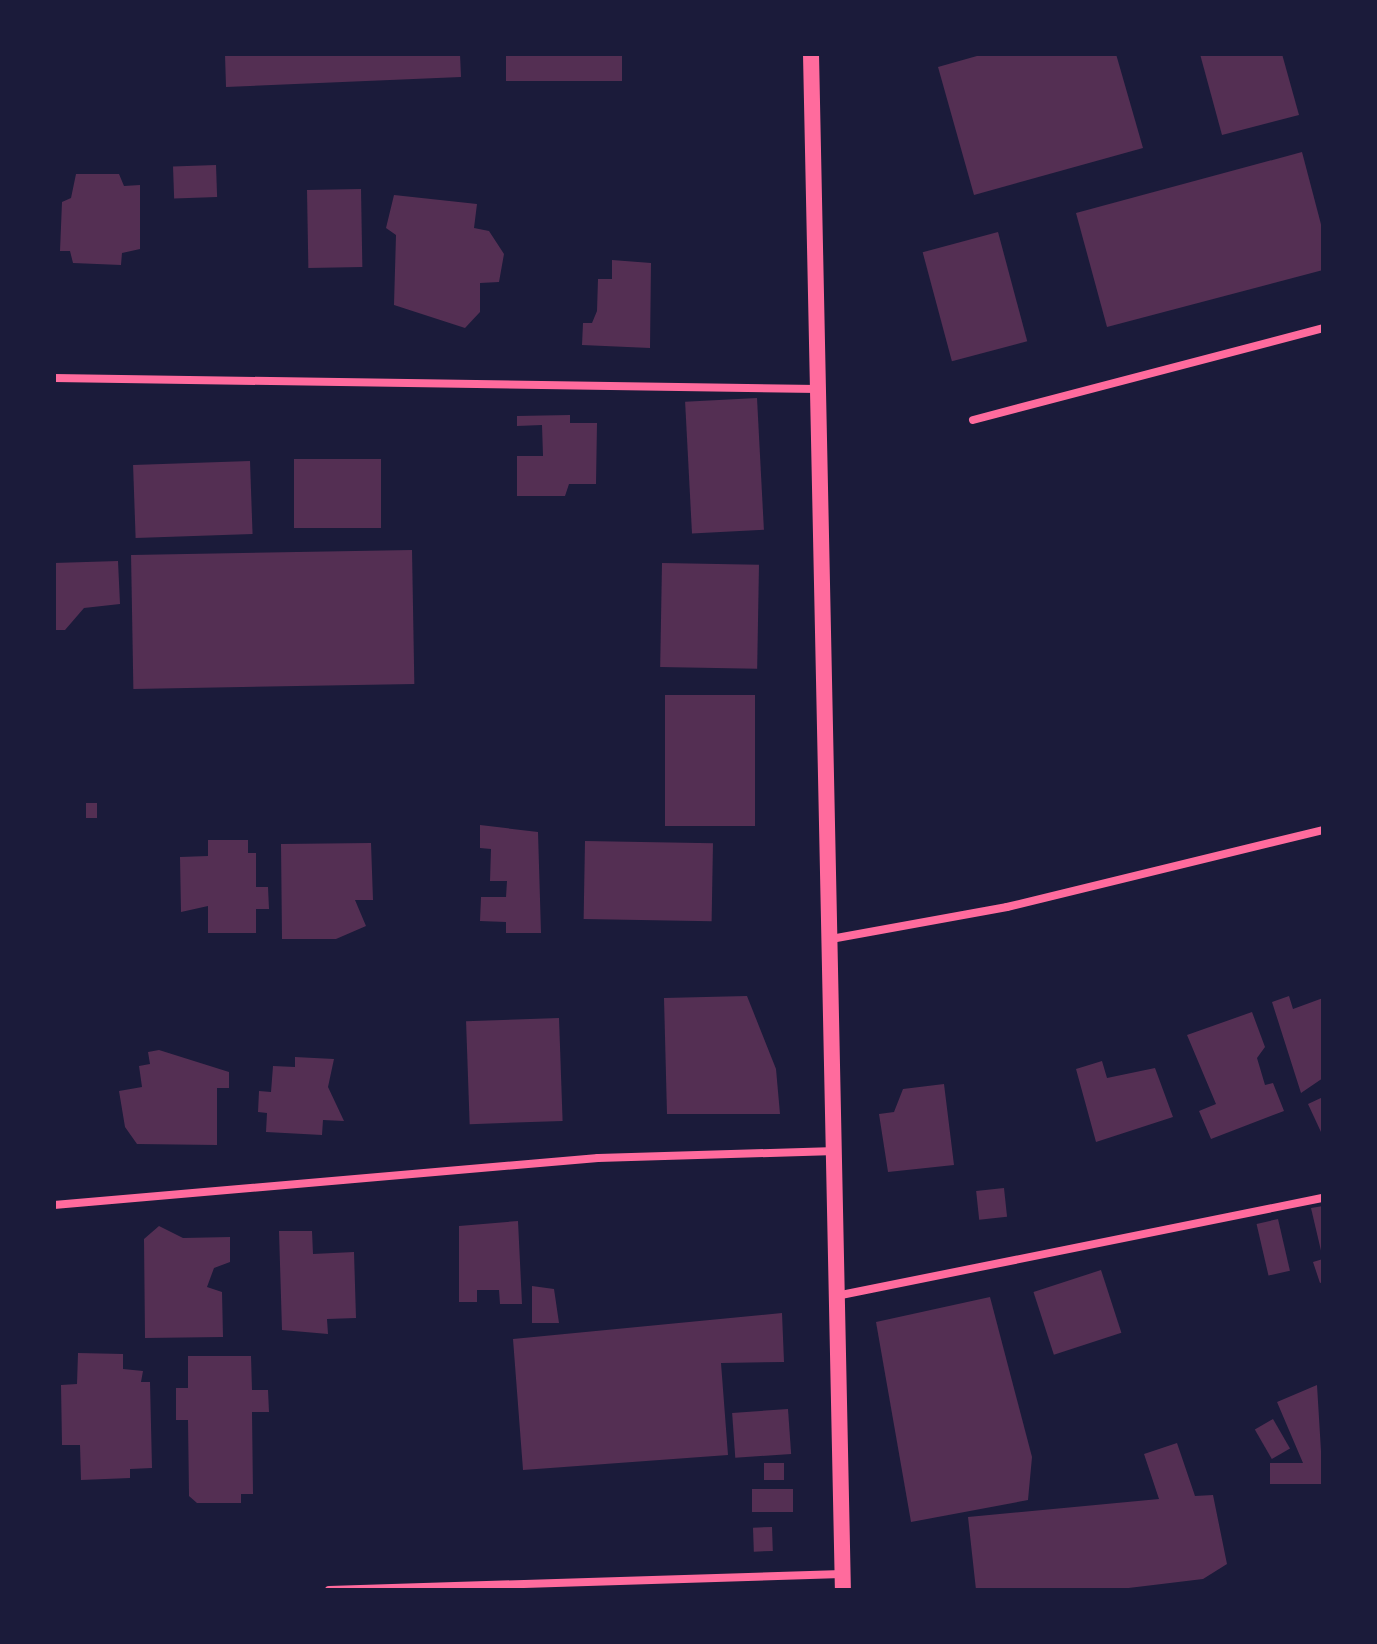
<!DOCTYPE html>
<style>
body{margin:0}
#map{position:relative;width:1377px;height:1644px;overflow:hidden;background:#1b1b3a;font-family:Figtree,sans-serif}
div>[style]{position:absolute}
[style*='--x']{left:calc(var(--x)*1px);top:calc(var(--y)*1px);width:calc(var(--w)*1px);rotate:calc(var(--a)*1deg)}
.building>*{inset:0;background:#542f53;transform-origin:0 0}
.minor>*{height:8px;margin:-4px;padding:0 4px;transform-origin:4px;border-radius:4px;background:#ff6b9d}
.secondary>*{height:16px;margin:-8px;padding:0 8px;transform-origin:8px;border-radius:8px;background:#ff6b9d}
span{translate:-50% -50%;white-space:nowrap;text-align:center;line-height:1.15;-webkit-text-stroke:8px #1b1b3a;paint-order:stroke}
.frame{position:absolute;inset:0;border:56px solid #1b1b3a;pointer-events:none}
</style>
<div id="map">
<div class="building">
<div style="clip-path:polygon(225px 54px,460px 54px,461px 77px,226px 87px)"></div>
<div style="left:506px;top:54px;width:116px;height:27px"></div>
<div style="clip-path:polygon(984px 54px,1116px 54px,1143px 148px,974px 195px,938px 67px)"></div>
<div style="clip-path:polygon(1200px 54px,1282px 54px,1299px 115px,1222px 135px)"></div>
<div style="clip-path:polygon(1302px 152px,1323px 232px,1323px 270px,1107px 327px,1076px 213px)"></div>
<div style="left:216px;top:165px;width:32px;height:43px;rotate:88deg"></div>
<div style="clip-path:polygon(76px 174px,119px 174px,124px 186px,140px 185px,140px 249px,122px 253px,121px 265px,73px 263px,70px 251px,60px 251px,62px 202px,71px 198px)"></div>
<div style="left:361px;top:189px;width:78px;height:54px;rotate:89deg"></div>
<div style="clip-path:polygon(394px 195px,477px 204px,474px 228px,489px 231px,504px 254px,499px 282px,480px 283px,480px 312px,465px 328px,394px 305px,396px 235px,386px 228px)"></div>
<div style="left:998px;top:232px;width:113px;height:78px;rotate:75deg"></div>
<div style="clip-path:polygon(612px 260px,651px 263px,650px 348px,582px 345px,583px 323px,592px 323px,597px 311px,598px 279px,612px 279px)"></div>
<div style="left:757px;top:398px;width:132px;height:72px;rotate:87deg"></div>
<div style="clip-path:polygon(570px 415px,570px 423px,597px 423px,596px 484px,569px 484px,565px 496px,517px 496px,517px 456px,543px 456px,542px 425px,517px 426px,517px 416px)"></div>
<div style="left:294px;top:459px;width:87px;height:69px"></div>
<div style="left:250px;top:461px;width:73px;height:117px;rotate:88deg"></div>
<div style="left:412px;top:550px;width:134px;height:281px;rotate:89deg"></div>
<div style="clip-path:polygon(118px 561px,120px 604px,84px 608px,65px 630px,54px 630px,54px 563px)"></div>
<div style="left:662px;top:563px;width:97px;height:104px;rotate:1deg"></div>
<div style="left:665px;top:695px;width:90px;height:131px"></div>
<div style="left:97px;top:803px;width:15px;height:11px;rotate:90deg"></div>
<div style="clip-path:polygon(480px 825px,538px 832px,541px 933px,506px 933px,506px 922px,480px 921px,481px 897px,506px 897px,507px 881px,490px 881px,491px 849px,480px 848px)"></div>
<div style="clip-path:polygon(208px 840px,248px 840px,248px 853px,256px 853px,256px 887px,268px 887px,269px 909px,256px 909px,256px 933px,208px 933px,208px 906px,181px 912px,180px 857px,208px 856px)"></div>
<div style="left:585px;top:841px;width:128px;height:78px;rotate:1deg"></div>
<div style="clip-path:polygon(371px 843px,373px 900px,355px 900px,366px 926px,336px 939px,282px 939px,281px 844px)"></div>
<div style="clip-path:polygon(747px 996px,776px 1069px,780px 1114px,667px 1114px,664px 998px)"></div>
<div style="clip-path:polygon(1289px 996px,1293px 1009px,1323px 998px,1323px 1078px,1301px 1093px,1272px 1002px)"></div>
<div style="clip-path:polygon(1252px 1012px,1265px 1047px,1257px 1058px,1265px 1085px,1273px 1083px,1284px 1111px,1211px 1139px,1199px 1111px,1216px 1104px,1187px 1035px)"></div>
<div style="left:559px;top:1018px;width:103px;height:93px;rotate:88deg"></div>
<div style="clip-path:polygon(159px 1050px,229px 1072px,229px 1088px,217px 1088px,217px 1145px,137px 1144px,125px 1127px,119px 1091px,142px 1087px,139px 1066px,150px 1064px,148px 1052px)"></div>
<div style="clip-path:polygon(295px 1057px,334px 1059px,328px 1087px,344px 1121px,323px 1120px,322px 1135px,266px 1132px,267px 1113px,258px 1112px,259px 1091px,271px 1092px,273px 1066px,295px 1067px)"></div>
<div style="clip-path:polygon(1102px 1061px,1107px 1078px,1155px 1068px,1173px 1117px,1096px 1142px,1076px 1069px)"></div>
<div style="clip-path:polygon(944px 1084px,954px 1165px,888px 1172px,879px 1114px,894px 1112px,903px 1089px)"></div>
<div style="clip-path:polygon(1323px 1097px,1323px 1131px,1321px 1132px,1308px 1104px)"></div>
<div style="left:1004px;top:1188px;width:29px;height:28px;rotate:84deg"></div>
<div style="clip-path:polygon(1323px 1206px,1323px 1254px,1322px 1255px,1311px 1208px)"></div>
<div style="left:1278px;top:1219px;width:53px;height:22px;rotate:77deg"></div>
<div style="clip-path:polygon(518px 1221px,522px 1304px,500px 1304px,499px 1290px,477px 1290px,477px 1302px,459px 1302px,459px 1226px)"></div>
<div style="clip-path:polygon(159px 1226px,183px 1238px,230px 1237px,230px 1262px,214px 1268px,207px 1287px,222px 1292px,223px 1337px,145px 1338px,144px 1239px)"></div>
<div style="clip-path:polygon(279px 1231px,312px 1231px,313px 1254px,354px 1252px,356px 1318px,327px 1319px,328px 1334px,282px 1330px)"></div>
<div style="clip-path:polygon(1323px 1259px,1323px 1282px,1320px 1283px,1313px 1262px)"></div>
<div style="left:1101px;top:1270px;width:66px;height:71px;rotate:72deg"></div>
<div style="clip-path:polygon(532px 1286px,554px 1289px,559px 1323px,532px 1323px)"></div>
<div style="clip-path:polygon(990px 1297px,1032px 1457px,1028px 1500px,911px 1522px,876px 1322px)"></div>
<div style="clip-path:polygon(782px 1313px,784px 1362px,721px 1363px,728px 1455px,523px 1470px,513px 1339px)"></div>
<div style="clip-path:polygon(78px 1353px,123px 1354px,123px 1369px,143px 1371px,141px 1382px,150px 1382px,152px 1468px,130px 1469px,130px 1478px,81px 1480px,80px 1445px,62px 1445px,61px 1385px,77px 1384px)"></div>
<div style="clip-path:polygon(188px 1356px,251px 1356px,252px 1390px,268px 1390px,269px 1412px,252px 1412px,253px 1494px,241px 1494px,241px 1503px,197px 1503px,189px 1496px,188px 1420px,176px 1420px,176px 1388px,188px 1388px)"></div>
<div style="clip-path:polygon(1317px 1385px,1323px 1484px,1270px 1484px,1270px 1463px,1303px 1463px,1277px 1402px)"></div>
<div style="left:788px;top:1409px;width:45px;height:56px;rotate:86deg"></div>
<div style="left:1273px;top:1419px;width:34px;height:21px;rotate:60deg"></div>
<div style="clip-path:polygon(1177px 1443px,1195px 1496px,1213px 1495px,1227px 1564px,1203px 1579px,1112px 1590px,976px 1590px,968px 1517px,1159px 1499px,1144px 1454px)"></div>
<div style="left:764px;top:1463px;width:20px;height:17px"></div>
<div style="left:752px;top:1489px;width:41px;height:23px"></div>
<div style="left:772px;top:1527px;width:24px;height:19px;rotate:88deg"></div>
</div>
<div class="minor">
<div style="--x:54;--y:378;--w:764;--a:0.82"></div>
<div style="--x:973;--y:420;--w:362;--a:-14.7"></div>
<div style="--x:831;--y:939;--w:179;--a:-10.3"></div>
<div style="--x:1007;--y:907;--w:325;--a:-13.7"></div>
<div style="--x:54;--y:1205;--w:546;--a:-4.94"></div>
<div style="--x:598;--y:1158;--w:238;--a:-1.7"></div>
<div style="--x:841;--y:1295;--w:492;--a:-11.4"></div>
<div style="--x:329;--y:1590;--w:513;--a:-1.79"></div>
</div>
<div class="secondary">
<div style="--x:811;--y:54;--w:1536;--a:88.81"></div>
</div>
<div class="frame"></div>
</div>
